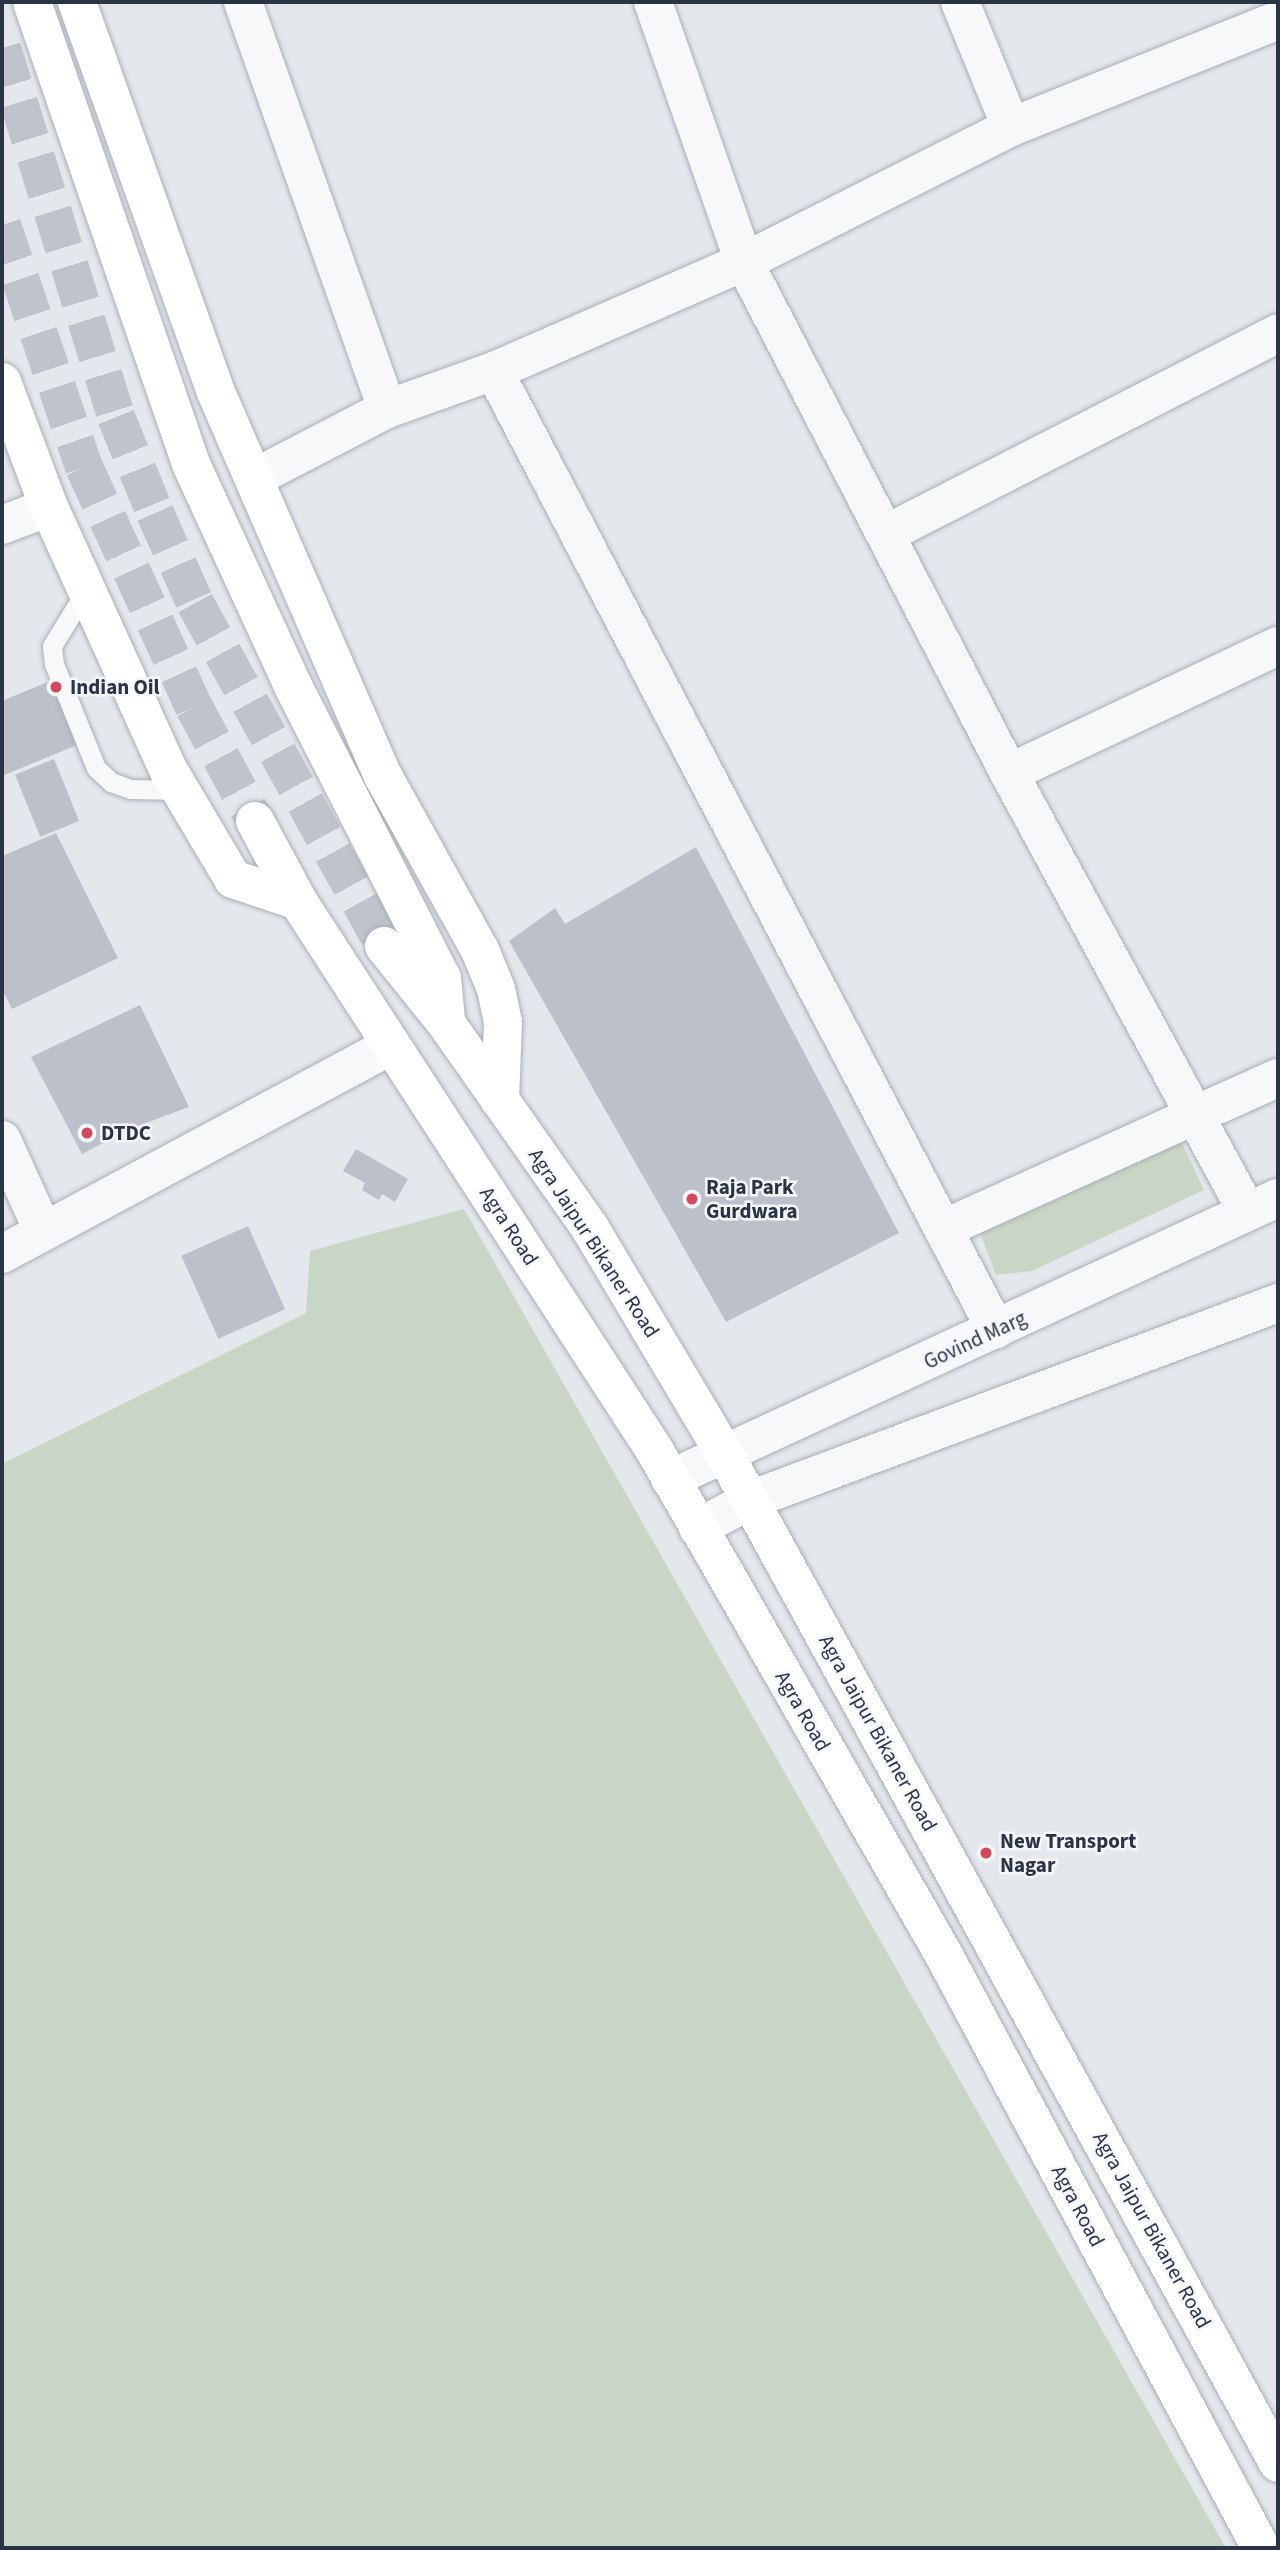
<!DOCTYPE html>
<style>
body{margin:0}
#map{position:relative;width:1280px;height:2550px;overflow:hidden;background:#e4e7ec;font-family:"Source Sans 3",sans-serif}
div>[style]{position:absolute}
[style*='--x']{left:calc(var(--x)*1px);top:calc(var(--y)*1px);width:calc(var(--w)*1px);rotate:calc(var(--a)*1deg)}
.green>*{inset:0;background:#c9d6c5}
.building>*{inset:0;background:#bbc0ca;transform-origin:0 0}
.trunk-tunnel>*{height:38px;margin-top:-19px;transform-origin:0;background:repeating-linear-gradient(90deg,#bfc3cb 0 38px,transparent 0 57px)}
.roads{filter:drop-shadow(0 0 2px #a9aeb7) drop-shadow(0 0 2px #a9aeb7)}
.service>*{height:19px;margin:-9.5px;padding:0 9.5px;transform-origin:9.5px;border-radius:9.5px;background:#f7f8fa}
.minor>*{height:38px;margin:-19px;padding:0 19px;transform-origin:19px;border-radius:19px;background:#f7f8fa}
.tertiary>*{height:38px;margin:-19px;padding:0 19px;transform-origin:19px;border-radius:19px;background:#f7f8fa}
.trunk>*{height:38px;margin:-19px;padding:0 19px;transform-origin:19px;border-radius:19px;background:#fff}
.dots>*{width:19px;height:19px;translate:-50% -50%;box-sizing:border-box;border:4px solid #f4f6f9;border-radius:50%}
span{translate:-50% -50%;white-space:nowrap;text-align:center;line-height:1.15;-webkit-text-stroke:5px #f4f6f9;paint-order:stroke}
.poi-label{font-size:21px;color:#2b3445;font-weight:700}
.left{translate:0 -50%;text-align:left}
.street-label{font-size:21px;color:#2b3445}
.frame{position:absolute;inset:0;border:4px solid #2b3445;pointer-events:none}
</style>
<div id="map">
<div class="green">
<div style="clip-path:polygon(1176px 1130px,1204px 1190px,1032px 1271px,996px 1275px,980px 1233px,992px 1216px)"></div>
<div style="clip-path:polygon(464px 1209px,1226px 2548px,2px 2548px,2px 1464px,306px 1313px,310px 1251px)"></div>
</div>
<div class="building">
<div style="clip-path:polygon(50px 681px,77px 745px,2px 776px,2px 701px)"></div>
<div style="left:54px;top:759px;width:67px;height:42px;rotate:68deg"></div>
<div style="clip-path:polygon(56px 833px,118px 958px,12px 1009px,2px 989px,2px 856px)"></div>
<div style="clip-path:polygon(696px 847px,899px 1233px,726px 1322px,509px 941px,555px 908px,565px 924px)"></div>
<div style="clip-path:polygon(140px 1005px,189px 1107px,132px 1128px,82px 1154px,31px 1057px)"></div>
<div style="clip-path:polygon(356px 1149px,408px 1179px,395px 1202px,382px 1194px,379px 1200px,362px 1190px,365px 1183px,343px 1171px)"></div>
<div style="left:248px;top:1226px;width:91px;height:73px;rotate:66deg"></div>
</div>
<div class="trunk-tunnel">
<div style="--x:2;--y:48;--w:386;--a:72.8"></div>
<div style="--x:116;--y:417;--w:104;--a:67.9"></div>
<div style="--x:155;--y:513;--w:98;--a:66"></div>
<div style="--x:195;--y:603;--w:392;--a:61.1"></div>
<div style="--x:2;--y:225;--w:256;--a:71.3"></div>
<div style="--x:84;--y:467;--w:264;--a:65.4"></div>
<div style="--x:194;--y:707;--w:129;--a:61.8"></div>
</div>
<div class="roads">
<div class="service">
<div style="--x:87;--y:589;--w:67;--a:121.6"></div>
<div style="--x:52;--y:646;--w:18;--a:84"></div>
<div style="--x:54;--y:664;--w:112;--a:68"></div>
<div style="--x:96;--y:768;--w:21;--a:43"></div>
<div style="--x:111;--y:782;--w:20;--a:20"></div>
<div style="--x:130;--y:789;--w:50;--a:1.1"></div>
</div>
<div class="minor">
<div style="--x:243;--y:2;--w:432;--a:70.5"></div>
<div style="--x:653;--y:2;--w:275;--a:70.7"></div>
<div style="--x:744;--y:262;--w:576;--a:62.59"></div>
<div style="--x:1009;--y:773;--w:499;--a:61.5"></div>
<div style="--x:960;--y:2;--w:135;--a:67.8"></div>
<div style="--x:494;--y:371;--w:1082;--a:62.37"></div>
<div style="--x:254;--y:478;--w:150;--a:-27.4"></div>
<div style="--x:387;--y:409;--w:114;--a:-19.6"></div>
<div style="--x:494;--y:371;--w:273;--a:-23.6"></div>
<div style="--x:744;--y:262;--w:299;--a:-26.8"></div>
<div style="--x:1011;--y:127;--w:288;--a:-21.8"></div>
<div style="--x:2;--y:525;--w:50;--a:-21"></div>
<div style="--x:886;--y:534;--w:441;--a:-27.1"></div>
<div style="--x:1009;--y:773;--w:297;--a:-25.3"></div>
<div style="--x:2;--y:1140;--w:100;--a:65.7"></div>
<div style="--x:943;--y:1229;--w:367;--a:-24.3"></div>
<div style="--x:2;--y:1254;--w:442;--a:-28.2"></div>
</div>
<div class="tertiary">
<div style="--x:670;--y:1479;--w:670;--a:-24.81"></div>
<div style="--x:698;--y:1528;--w:59;--a:-28.3"></div>
<div style="--x:750;--y:1500;--w:564;--a:-20.46"></div>
</div>
<div class="trunk">
<div style="--x:32;--y:2;--w:489;--a:71"></div>
<div style="--x:191;--y:464;--w:242;--a:65.3"></div>
<div style="--x:292;--y:684;--w:330;--a:63"></div>
<div style="--x:442;--y:978;--w:42;--a:84.6"></div>
<div style="--x:77;--y:2;--w:412;--a:70.4"></div>
<div style="--x:215;--y:390;--w:421;--a:66.5"></div>
<div style="--x:383;--y:776;--w:199;--a:60.9"></div>
<div style="--x:480;--y:950;--w:42;--a:67.7"></div>
<div style="--x:496;--y:989;--w:34;--a:78"></div>
<div style="--x:503;--y:1022;--w:79;--a:92.2"></div>
<div style="--x:2;--y:382;--w:134;--a:69.4"></div>
<div style="--x:49;--y:507;--w:290;--a:65.6"></div>
<div style="--x:169;--y:771;--w:126;--a:59.3"></div>
<div style="--x:233;--y:879;--w:69;--a:18.7"></div>
<div style="--x:255;--y:821;--w:91;--a:61.7"></div>
<div style="--x:298;--y:901;--w:656;--a:57.01"></div>
<div style="--x:655;--y:1451;--w:583;--a:60.18"></div>
<div style="--x:945;--y:1957;--w:670;--a:61.87"></div>
<div style="--x:384;--y:946;--w:99;--a:51.2"></div>
<div style="--x:446;--y:1023;--w:251;--a:54.9"></div>
<div style="--x:590;--y:1228;--w:260;--a:59.2"></div>
<div style="--x:723;--y:1451;--w:1154;--a:61.26"></div>
</div>
</div>
<div class="dots">
<div style="left:56px;top:687px;background:#d1495b"></div>
<div style="left:87px;top:1133px;background:#d1495b"></div>
<div style="left:692px;top:1199px;background:#d1495b"></div>
<div style="left:986px;top:1853px;background:#d1495b"></div>
</div>
<div class="poi-label">
<span class="left" style="left:70px;top:687px">Indian Oil</span>
<span class="left" style="left:101px;top:1133px">DTDC</span>
<span class="left" style="left:706px;top:1199px">Raja Park<br>Gurdwara</span>
<span class="left" style="left:1000px;top:1853px">New Transport<br>Nagar</span>
</div>
<div class="street-label">
<span style="left:509px;top:1226px;rotate:57deg">Agra Road</span>
<span style="left:594px;top:1243px;rotate:57deg">Agra Jaipur Bikaner Road</span>
<span style="left:975px;top:1340px;rotate:-25deg">Govind Marg</span>
<span style="left:803px;top:1711px;rotate:60deg">Agra Road</span>
<span style="left:878px;top:1733px;rotate:61deg">Agra Jaipur Bikaner Road</span>
<span style="left:1078px;top:2206px;rotate:62deg">Agra Road</span>
<span style="left:1152px;top:2230px;rotate:61deg">Agra Jaipur Bikaner Road</span>
</div>
<div class="frame"></div>
</div>
